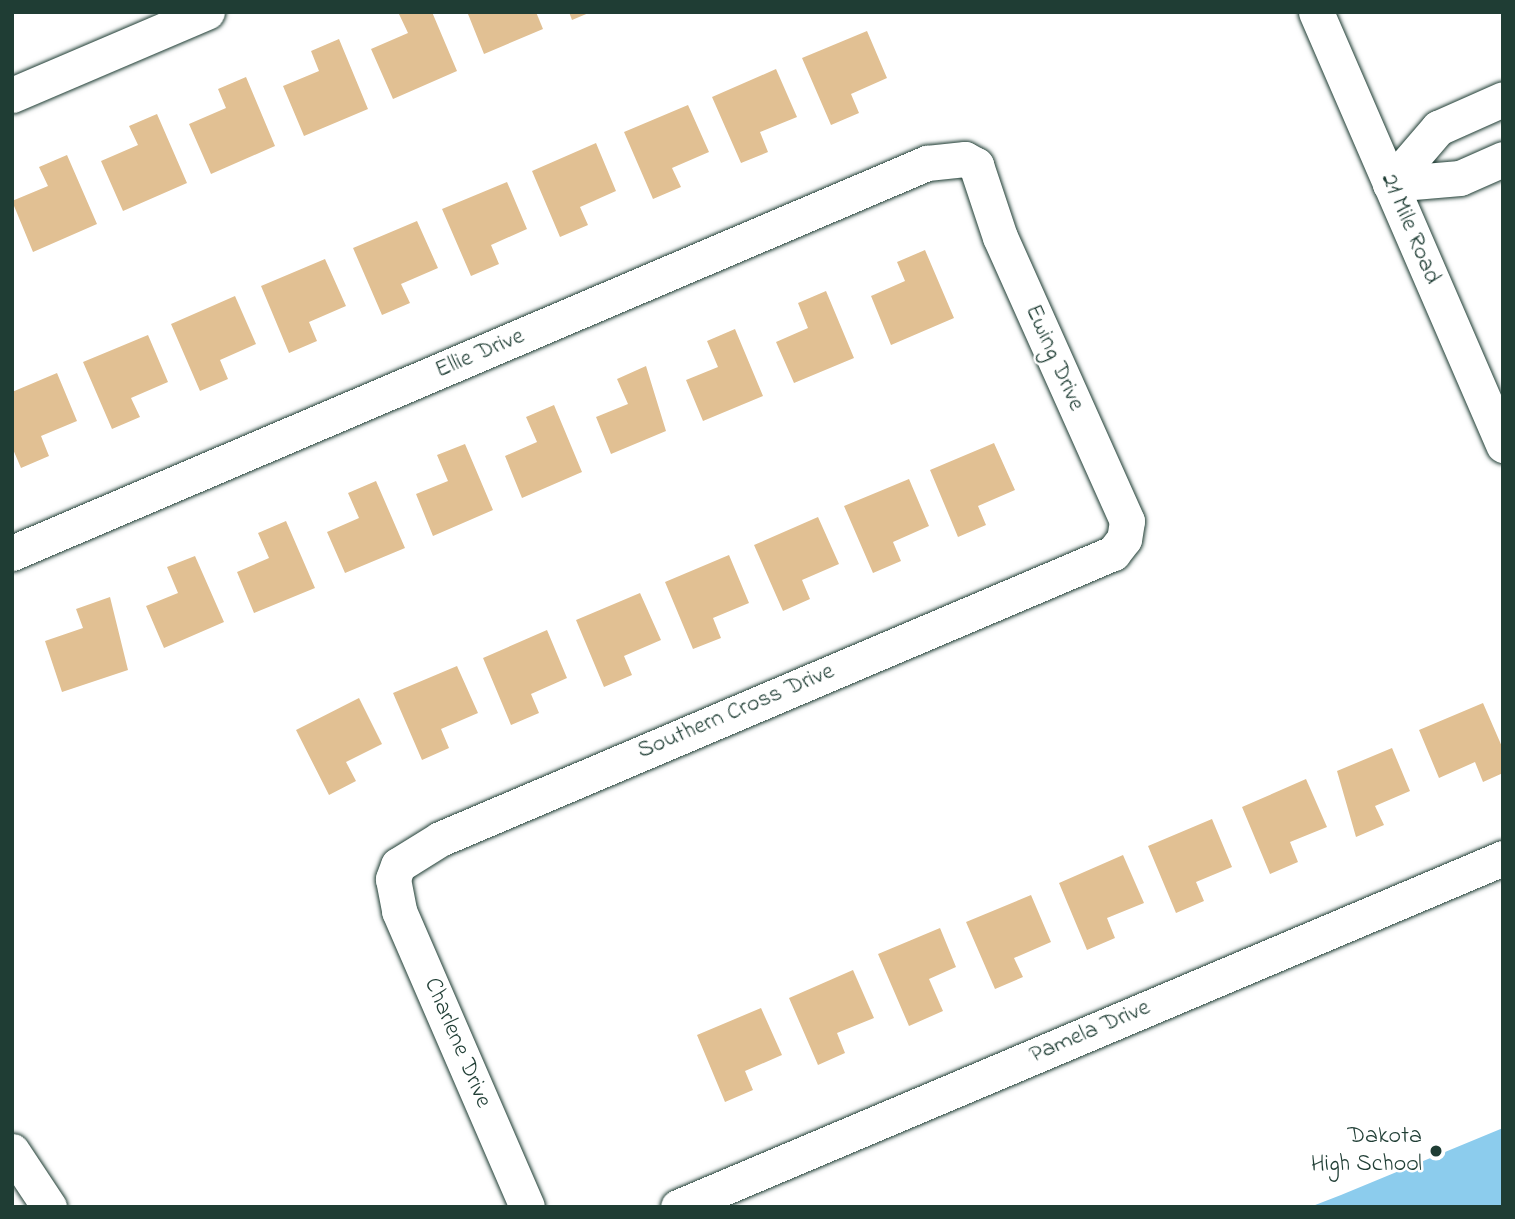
<!DOCTYPE html>
<style>
body{margin:0}
#map{position:relative;width:1515px;height:1219px;overflow:hidden;background:#fff;font-family:"Indie Flower",sans-serif}
div>[style]{position:absolute}
[style*='--x']{left:calc(var(--x)*1px);top:calc(var(--y)*1px);width:calc(var(--w)*1px);rotate:calc(var(--a)*1deg)}
.water>*{inset:0;background:#8ccced}
.building>*{inset:0;background:#e1c093}
.roads{filter:drop-shadow(0 0 2px #1f3d34) drop-shadow(0 0 2px #1f3d34)}
.minor>*{height:35px;margin:-17.5px;padding:0 17.5px;transform-origin:17.5px;border-radius:17.5px;background:#fff}
.dots>*{width:19px;height:19px;translate:-50% -50%;box-sizing:border-box;border:4px solid #fff;border-radius:50%}
span{translate:-50% -50%;white-space:nowrap;text-align:center;line-height:1.15;-webkit-text-stroke:5px #fff;paint-order:stroke}
.street-label{font-size:24px;color:#1f3d34}
.poi-label{font-size:24px;color:#1f3d34}
.right{translate:-100% -50%;text-align:right}
.frame{position:absolute;inset:0;border:14px solid #1f3d34;pointer-events:none}
</style>
<div id="map">
<div class="water">
<div style="clip-path:polygon(1503px 1128px,1503px 1207px,1310px 1207px,1341px 1195px)"></div>
</div>
<div class="building">
<div style="clip-path:polygon(432px 12px,457px 71px,393px 99px,371px 49px,408px 33px,399px 14px)"></div>
<div style="clip-path:polygon(536px 12px,543px 29px,484px 54px,468px 14px)"></div>
<div style="clip-path:polygon(569px 12px,591px 12px,572px 20px)"></div>
<div style="clip-path:polygon(867px 31px,887px 78px,851px 94px,859px 113px,831px 125px,802px 58px)"></div>
<div style="clip-path:polygon(339px 39px,368px 109px,304px 136px,283px 86px,319px 71px,311px 51px)"></div>
<div style="clip-path:polygon(776px 69px,797px 117px,760px 132px,768px 152px,741px 163px,712px 97px)"></div>
<div style="clip-path:polygon(246px 77px,275px 146px,211px 174px,189px 124px,226px 108px,218px 89px)"></div>
<div style="clip-path:polygon(688px 105px,709px 152px,672px 168px,681px 187px,653px 199px,624px 132px)"></div>
<div style="clip-path:polygon(157px 114px,187px 183px,123px 211px,101px 161px,138px 145px,129px 126px)"></div>
<div style="clip-path:polygon(596px 143px,616px 191px,580px 207px,588px 225px,560px 237px,532px 171px)"></div>
<div style="clip-path:polygon(67px 155px,97px 224px,33px 252px,12px 201px,48px 186px,39px 167px)"></div>
<div style="clip-path:polygon(507px 182px,527px 229px,491px 245px,499px 264px,471px 276px,442px 209px)"></div>
<div style="clip-path:polygon(417px 221px,438px 268px,401px 284px,410px 303px,382px 315px,353px 248px)"></div>
<div style="clip-path:polygon(925px 250px,954px 318px,891px 345px,871px 296px,905px 281px,897px 262px)"></div>
<div style="clip-path:polygon(325px 259px,346px 306px,309px 322px,317px 341px,289px 353px,261px 286px)"></div>
<div style="clip-path:polygon(826px 291px,854px 358px,794px 383px,776px 342px,808px 328px,798px 303px)"></div>
<div style="clip-path:polygon(235px 296px,256px 344px,220px 360px,228px 379px,200px 391px,171px 324px)"></div>
<div style="clip-path:polygon(735px 329px,763px 396px,703px 421px,686px 380px,718px 367px,707px 341px)"></div>
<div style="clip-path:polygon(148px 335px,168px 382px,131px 398px,140px 417px,112px 429px,83px 362px)"></div>
<div style="clip-path:polygon(646px 366px,666px 431px,611px 454px,596px 417px,628px 404px,617px 379px)"></div>
<div style="clip-path:polygon(57px 373px,77px 421px,41px 436px,49px 456px,21px 468px,12px 447px,12px 392px)"></div>
<div style="clip-path:polygon(554px 405px,582px 472px,522px 498px,505px 456px,537px 442px,526px 417px)"></div>
<div style="clip-path:polygon(994px 443px,1015px 490px,978px 506px,986px 525px,958px 537px,930px 470px)"></div>
<div style="clip-path:polygon(465px 444px,493px 510px,433px 536px,416px 494px,448px 481px,437px 455px)"></div>
<div style="clip-path:polygon(909px 479px,929px 526px,893px 542px,901px 561px,873px 573px,844px 506px)"></div>
<div style="clip-path:polygon(376px 481px,405px 548px,345px 573px,327px 532px,359px 518px,348px 493px)"></div>
<div style="clip-path:polygon(818px 517px,839px 564px,802px 580px,810px 599px,783px 611px,754px 545px)"></div>
<div style="clip-path:polygon(286px 521px,315px 588px,254px 613px,237px 572px,269px 558px,258px 533px)"></div>
<div style="clip-path:polygon(729px 555px,749px 603px,713px 618px,721px 638px,693px 649px,665px 582px)"></div>
<div style="clip-path:polygon(195px 556px,224px 622px,164px 648px,146px 606px,178px 593px,167px 567px)"></div>
<div style="clip-path:polygon(640px 593px,661px 640px,624px 656px,632px 675px,604px 687px,576px 620px)"></div>
<div style="clip-path:polygon(110px 597px,128px 670px,62px 692px,45px 641px,83px 628px,76px 609px)"></div>
<div style="clip-path:polygon(547px 630px,567px 678px,531px 694px,539px 713px,511px 725px,483px 658px)"></div>
<div style="clip-path:polygon(457px 666px,478px 713px,441px 729px,449px 748px,422px 760px,393px 693px)"></div>
<div style="clip-path:polygon(359px 698px,382px 744px,346px 762px,356px 781px,329px 795px,296px 730px)"></div>
<div style="clip-path:polygon(1483px 703px,1503px 749px,1503px 773px,1483px 782px,1475px 762px,1439px 778px,1419px 730px)"></div>
<div style="clip-path:polygon(1392px 748px,1410px 791px,1375px 806px,1384px 825px,1356px 837px,1337px 771px)"></div>
<div style="clip-path:polygon(1306px 779px,1327px 827px,1290px 842px,1298px 862px,1270px 874px,1242px 807px)"></div>
<div style="clip-path:polygon(1212px 819px,1232px 867px,1196px 882px,1204px 901px,1176px 913px,1148px 846px)"></div>
<div style="clip-path:polygon(1123px 855px,1144px 903px,1107px 918px,1115px 938px,1087px 950px,1059px 883px)"></div>
<div style="clip-path:polygon(1031px 895px,1051px 942px,1014px 958px,1023px 977px,995px 989px,966px 922px)"></div>
<div style="clip-path:polygon(940px 928px,956px 967px,929px 979px,943px 1011px,909px 1026px,878px 954px)"></div>
<div style="clip-path:polygon(853px 970px,874px 1018px,837px 1033px,845px 1053px,818px 1065px,789px 998px)"></div>
<div style="clip-path:polygon(761px 1008px,782px 1055px,745px 1071px,753px 1090px,725px 1102px,697px 1035px)"></div>
</div>
<div class="roads">
<div class="minor">
<div style="--x:1316;--y:12;--w:472;--a:66.6"></div>
<div style="--x:12;--y:95;--w:212;--a:-23.1"></div>
<div style="--x:1390;--y:184;--w:74;--a:-49.4"></div>
<div style="--x:1438;--y:128;--w:71;--a:-24"></div>
<div style="--x:1390;--y:184;--w:70;--a:-4.9"></div>
<div style="--x:1460;--y:178;--w:47;--a:-23.8"></div>
<div style="--x:12;--y:553;--w:995;--a:-23.09"></div>
<div style="--x:927;--y:163;--w:38;--a:-6"></div>
<div style="--x:965;--y:159;--w:13;--a:29"></div>
<div style="--x:976;--y:165;--w:76;--a:71.6"></div>
<div style="--x:1000;--y:237;--w:311;--a:65.9"></div>
<div style="--x:1127;--y:521;--w:18;--a:99"></div>
<div style="--x:1124;--y:539;--w:18;--a:128"></div>
<div style="--x:1113;--y:553;--w:731;--a:156.98"></div>
<div style="--x:440;--y:839;--w:49;--a:148.2"></div>
<div style="--x:398;--y:865;--w:15;--a:110"></div>
<div style="--x:393;--y:879;--w:33;--a:79"></div>
<div style="--x:399;--y:911;--w:322;--a:66.6"></div>
<div style="--x:12;--y:1151;--w:67;--a:56.5"></div>
<div style="--x:678;--y:1207;--w:896;--a:-22.93"></div>
</div>
</div>
<div class="dots">
<div style="left:1436px;top:1151px;background:#1f3d34"></div>
</div>
<div class="street-label">
<span style="left:1410px;top:229px;rotate:67deg">21 Mile Road</span>
<span style="left:480px;top:354px;rotate:-23deg">Ellie Drive</span>
<span style="left:1054px;top:358px;rotate:66deg">Ewing Drive</span>
<span style="left:736px;top:712px;rotate:-23deg">Southern Cross Drive</span>
<span style="left:1090px;top:1032px;rotate:-23deg">Pamela Drive</span>
<span style="left:457px;top:1043px;rotate:67deg">Charlene Drive</span>
</div>
<div class="poi-label">
<span class="right" style="left:1422px;top:1151px">Dakota<br>High School</span>
</div>
<div class="frame"></div>
</div>
